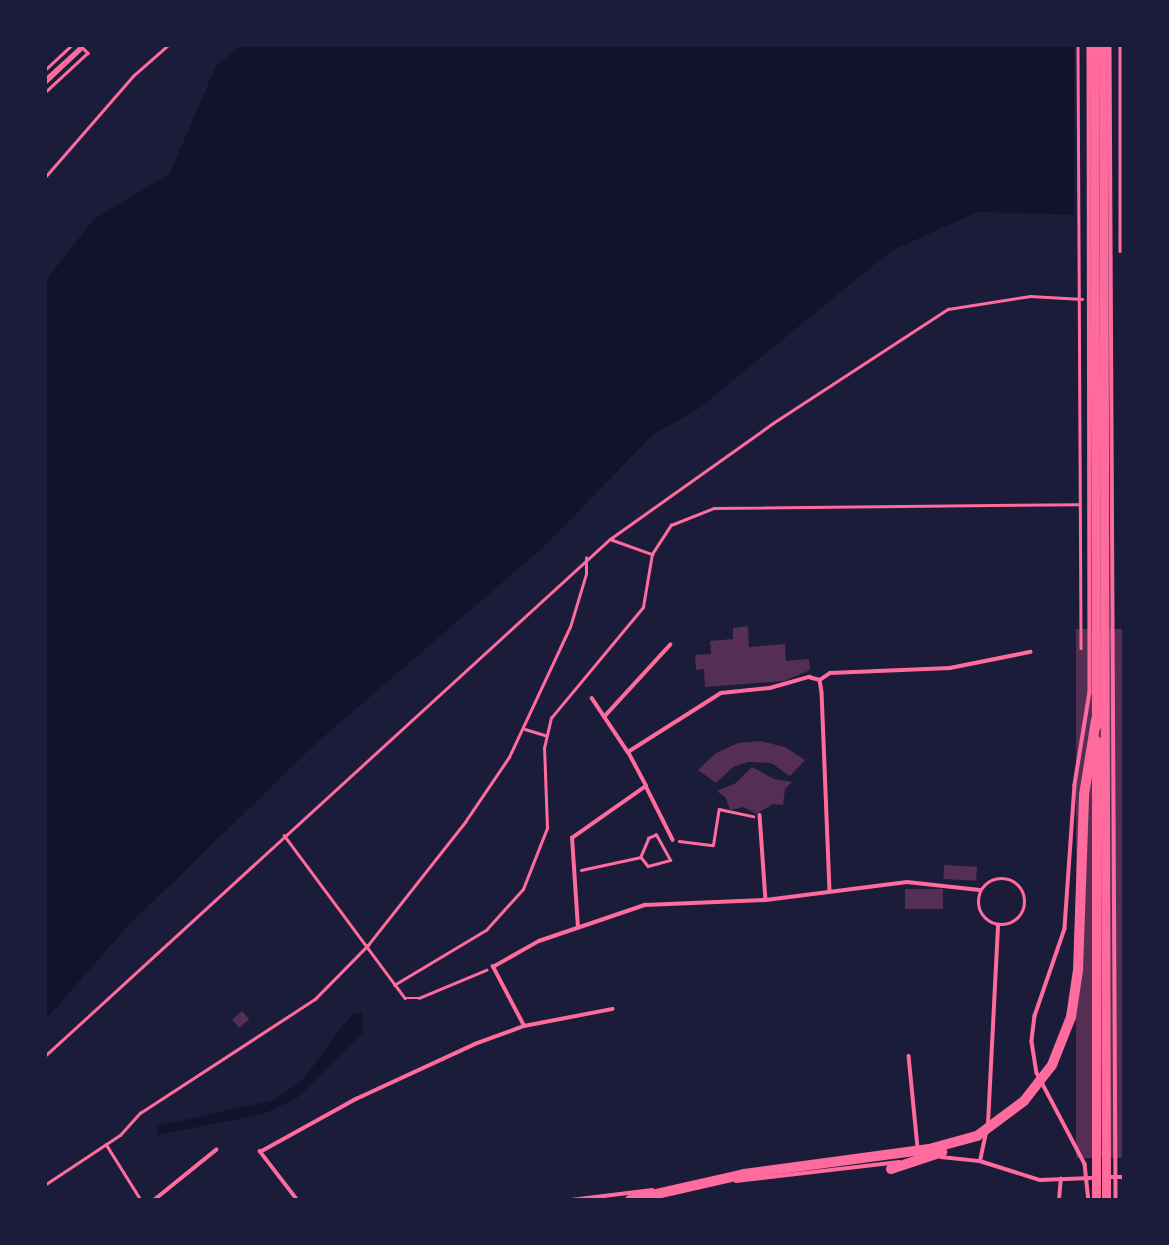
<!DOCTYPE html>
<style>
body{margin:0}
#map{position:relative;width:1169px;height:1245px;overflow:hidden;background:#1b1b3a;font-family:"Alegreya Sans",sans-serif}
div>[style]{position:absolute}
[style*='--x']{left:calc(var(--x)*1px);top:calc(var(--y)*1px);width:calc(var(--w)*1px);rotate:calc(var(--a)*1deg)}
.water>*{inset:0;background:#12122b}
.pier>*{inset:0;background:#1b1b3a;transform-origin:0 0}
.building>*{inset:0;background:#542f53;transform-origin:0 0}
.path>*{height:2.5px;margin:-1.25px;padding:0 1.25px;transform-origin:1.25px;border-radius:1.25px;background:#ff6b9d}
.service>*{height:3.5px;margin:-1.75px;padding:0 1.75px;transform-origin:1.75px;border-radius:1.75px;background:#ff6b9d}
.service>.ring{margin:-1.75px;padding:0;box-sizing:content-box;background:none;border:3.5px solid #ff6b9d;border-radius:50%}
.secondary>*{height:9px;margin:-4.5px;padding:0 4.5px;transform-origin:4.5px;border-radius:4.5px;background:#ff6b9d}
.trunk>*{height:10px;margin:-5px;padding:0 5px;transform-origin:5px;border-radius:5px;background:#ff6b9d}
span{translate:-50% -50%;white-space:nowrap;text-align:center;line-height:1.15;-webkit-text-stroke:6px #1b1b3a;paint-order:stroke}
.frame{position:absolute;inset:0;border:47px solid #1b1b3a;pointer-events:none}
</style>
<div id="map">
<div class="water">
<div style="clip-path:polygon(240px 46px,1123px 46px,1123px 216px,977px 212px,891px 251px,698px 409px,654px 434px,541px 549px,314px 745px,127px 927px,46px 1019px,46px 280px,94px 219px,170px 173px,216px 66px)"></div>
<div style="clip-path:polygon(362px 1013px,363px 1032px,297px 1098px,263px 1114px,157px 1135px,157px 1126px,274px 1100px,304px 1079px,339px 1030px,354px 1014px)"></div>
</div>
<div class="pier">
<div style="left:1074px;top:46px;width:48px;height:172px"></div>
</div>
<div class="building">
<div style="clip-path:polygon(748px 626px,749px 647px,785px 644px,786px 661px,809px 659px,810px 670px,784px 681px,705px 687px,704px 669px,696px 670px,695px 655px,711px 654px,710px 641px,733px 639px,733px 628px)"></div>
<div style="left:1076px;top:629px;width:48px;height:529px"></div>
<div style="clip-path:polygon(760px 741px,785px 747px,805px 760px,790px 776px,771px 763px,748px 762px,733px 767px,716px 783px,698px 770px,716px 753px,738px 743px)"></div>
<div style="clip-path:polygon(752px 767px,774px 779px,792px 782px,785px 789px,783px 805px,773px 804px,756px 814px,744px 807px,730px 810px,726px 798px,717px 791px,736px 783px)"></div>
<div style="left:944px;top:865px;width:33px;height:14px;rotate:3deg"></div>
<div style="left:943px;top:889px;width:20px;height:38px;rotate:90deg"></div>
<div style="left:242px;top:1011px;width:11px;height:13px;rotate:49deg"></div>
</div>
<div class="path">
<div style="--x:1078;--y:46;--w:602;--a:89.71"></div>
<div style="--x:1120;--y:46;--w:205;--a:90"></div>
<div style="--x:46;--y:69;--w:34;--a:-43"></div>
<div style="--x:46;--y:78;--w:47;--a:-42.4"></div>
<div style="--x:81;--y:46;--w:10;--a:45"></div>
<div style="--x:88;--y:53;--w:57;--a:137.1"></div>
<div style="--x:46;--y:82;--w:48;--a:-43.3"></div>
<div style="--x:81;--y:49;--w:4;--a:-124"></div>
<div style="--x:46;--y:176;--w:133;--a:-49"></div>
<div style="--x:133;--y:76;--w:45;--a:-41.4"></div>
<div style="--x:610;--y:539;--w:45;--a:19.7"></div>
<div style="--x:525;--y:729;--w:21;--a:17"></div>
<div style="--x:284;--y:835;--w:203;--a:53.4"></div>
<div style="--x:405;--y:998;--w:14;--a:0"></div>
<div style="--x:419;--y:998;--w:73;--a:-22.7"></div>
<div style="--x:679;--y:841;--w:34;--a:7"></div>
<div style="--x:713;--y:845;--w:36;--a:-81"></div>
<div style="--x:719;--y:809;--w:35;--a:12"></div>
<div style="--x:581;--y:870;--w:61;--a:-12.2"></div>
<div style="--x:641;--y:857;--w:11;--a:52"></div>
<div style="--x:648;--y:866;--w:23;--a:-15"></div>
<div style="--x:670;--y:860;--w:29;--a:-119"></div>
<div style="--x:656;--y:835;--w:8;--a:157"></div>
<div style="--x:649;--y:838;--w:21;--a:113"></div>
<div style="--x:394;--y:985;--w:107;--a:-30.9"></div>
<div style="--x:486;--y:930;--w:55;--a:-47.9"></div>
<div style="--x:523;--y:889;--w:66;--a:-68.5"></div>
<div style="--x:547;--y:828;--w:80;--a:-92.1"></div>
<div style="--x:544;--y:748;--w:31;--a:-77"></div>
<div style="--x:551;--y:718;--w:144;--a:-50.3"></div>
<div style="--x:643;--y:607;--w:54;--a:-80.4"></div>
<div style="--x:652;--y:554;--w:35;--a:-57"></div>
<div style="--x:671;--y:525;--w:46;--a:-21.6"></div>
<div style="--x:714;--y:508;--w:364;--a:-0.6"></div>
<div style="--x:46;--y:1055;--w:764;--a:-42.46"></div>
<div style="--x:610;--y:539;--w:200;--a:-35.4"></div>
<div style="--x:773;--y:423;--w:209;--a:-33.1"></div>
<div style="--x:948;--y:309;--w:83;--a:-9"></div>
<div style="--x:1030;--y:296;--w:52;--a:3.3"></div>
<div style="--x:106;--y:1144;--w:66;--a:58"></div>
<div style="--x:46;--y:1184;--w:89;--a:-33.5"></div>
<div style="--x:120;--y:1135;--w:30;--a:-48"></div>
<div style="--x:140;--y:1113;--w:209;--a:-33.1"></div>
<div style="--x:315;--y:999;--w:76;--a:-45.5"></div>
<div style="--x:368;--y:945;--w:157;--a:-51.7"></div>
<div style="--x:465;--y:822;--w:78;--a:-55.9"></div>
<div style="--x:509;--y:757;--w:144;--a:-64.9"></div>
<div style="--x:570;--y:627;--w:55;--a:-73.2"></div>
<div style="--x:586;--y:574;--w:16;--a:-90"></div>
</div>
<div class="service">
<div style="--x:1089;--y:46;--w:646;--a:89.91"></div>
<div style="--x:1090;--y:692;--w:94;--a:99.2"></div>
<div style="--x:1075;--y:785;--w:144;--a:94"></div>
<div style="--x:1065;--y:929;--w:92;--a:109"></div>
<div style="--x:1035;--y:1016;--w:26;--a:97"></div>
<div style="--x:1032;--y:1042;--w:31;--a:81"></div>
<div style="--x:1037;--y:1073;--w:103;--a:62.2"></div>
<div style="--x:1085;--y:1164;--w:36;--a:84"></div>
<div style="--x:1110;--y:46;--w:1154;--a:89.7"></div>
<div style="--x:820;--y:680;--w:12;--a:-35"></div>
<div style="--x:830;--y:673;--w:120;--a:-2.4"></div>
<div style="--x:950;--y:668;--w:82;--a:-11.3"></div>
<div style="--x:592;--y:698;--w:65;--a:56.3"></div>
<div style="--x:604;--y:717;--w:98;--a:-47.5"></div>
<div style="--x:646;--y:786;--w:60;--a:63.4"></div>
<div style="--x:760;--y:815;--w:85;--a:86"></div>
<div class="ring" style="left:979px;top:879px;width:42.5px;height:42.5px"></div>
<div style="--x:578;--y:928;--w:90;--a:-93.8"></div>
<div style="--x:572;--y:838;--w:90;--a:-35.1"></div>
<div style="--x:646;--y:786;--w:38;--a:-118"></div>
<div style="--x:628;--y:752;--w:110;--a:-32.4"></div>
<div style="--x:721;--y:693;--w:49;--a:-5.8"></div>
<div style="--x:770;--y:688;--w:41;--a:-15.8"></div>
<div style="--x:809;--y:677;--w:11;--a:15"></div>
<div style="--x:820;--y:680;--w:12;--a:81"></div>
<div style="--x:822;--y:692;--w:198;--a:87.7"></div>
<div style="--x:524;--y:1026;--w:67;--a:-117.7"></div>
<div style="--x:493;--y:967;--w:53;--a:-29.5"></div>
<div style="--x:539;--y:941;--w:112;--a:-18.8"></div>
<div style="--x:645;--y:905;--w:121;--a:-2.4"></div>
<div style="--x:766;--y:900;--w:142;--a:-7.3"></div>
<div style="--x:907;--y:882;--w:73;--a:6.3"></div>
<div style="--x:909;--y:1056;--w:91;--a:84.4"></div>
<div style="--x:988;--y:1124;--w:199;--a:-87.1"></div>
<div style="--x:941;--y:1157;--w:39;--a:6"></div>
<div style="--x:980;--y:1161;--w:63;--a:17.6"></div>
<div style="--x:1040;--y:1180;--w:51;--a:-2.2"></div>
<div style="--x:980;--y:1161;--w:30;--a:-78"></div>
<div style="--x:1109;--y:1177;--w:15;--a:0"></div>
<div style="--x:736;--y:1181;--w:164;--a:-6.6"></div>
<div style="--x:154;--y:1200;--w:80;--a:-38.9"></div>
<div style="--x:297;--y:1200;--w:61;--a:-127.6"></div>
<div style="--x:260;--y:1152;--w:110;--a:-28.9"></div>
<div style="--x:356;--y:1099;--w:131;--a:-24.8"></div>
<div style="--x:475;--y:1044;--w:52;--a:-20.2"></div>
<div style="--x:524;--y:1026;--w:90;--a:-10.9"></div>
<div style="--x:571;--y:1200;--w:82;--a:-7"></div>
<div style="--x:1059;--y:1200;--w:21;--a:-85"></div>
</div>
<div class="secondary">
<div style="--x:1094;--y:46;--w:680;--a:89.83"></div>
<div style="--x:1103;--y:46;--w:1154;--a:89.85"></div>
<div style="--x:1096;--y:1200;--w:460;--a:-90"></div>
</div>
<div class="trunk">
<div style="--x:891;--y:1169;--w:54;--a:-18.4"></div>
<div style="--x:630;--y:1200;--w:117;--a:-12.8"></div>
<div style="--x:744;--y:1174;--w:187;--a:-7.7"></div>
<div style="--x:929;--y:1149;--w:50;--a:-15.2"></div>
<div style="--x:977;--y:1136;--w:59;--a:-36.7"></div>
<div style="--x:1024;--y:1101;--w:46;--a:-52.1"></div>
<div style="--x:1052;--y:1065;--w:52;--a:-68.4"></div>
<div style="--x:1071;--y:1017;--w:48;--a:-81.5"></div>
<div style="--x:1078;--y:970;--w:175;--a:-88"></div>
<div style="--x:1084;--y:795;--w:76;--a:-80.9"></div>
</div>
<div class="frame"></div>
</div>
